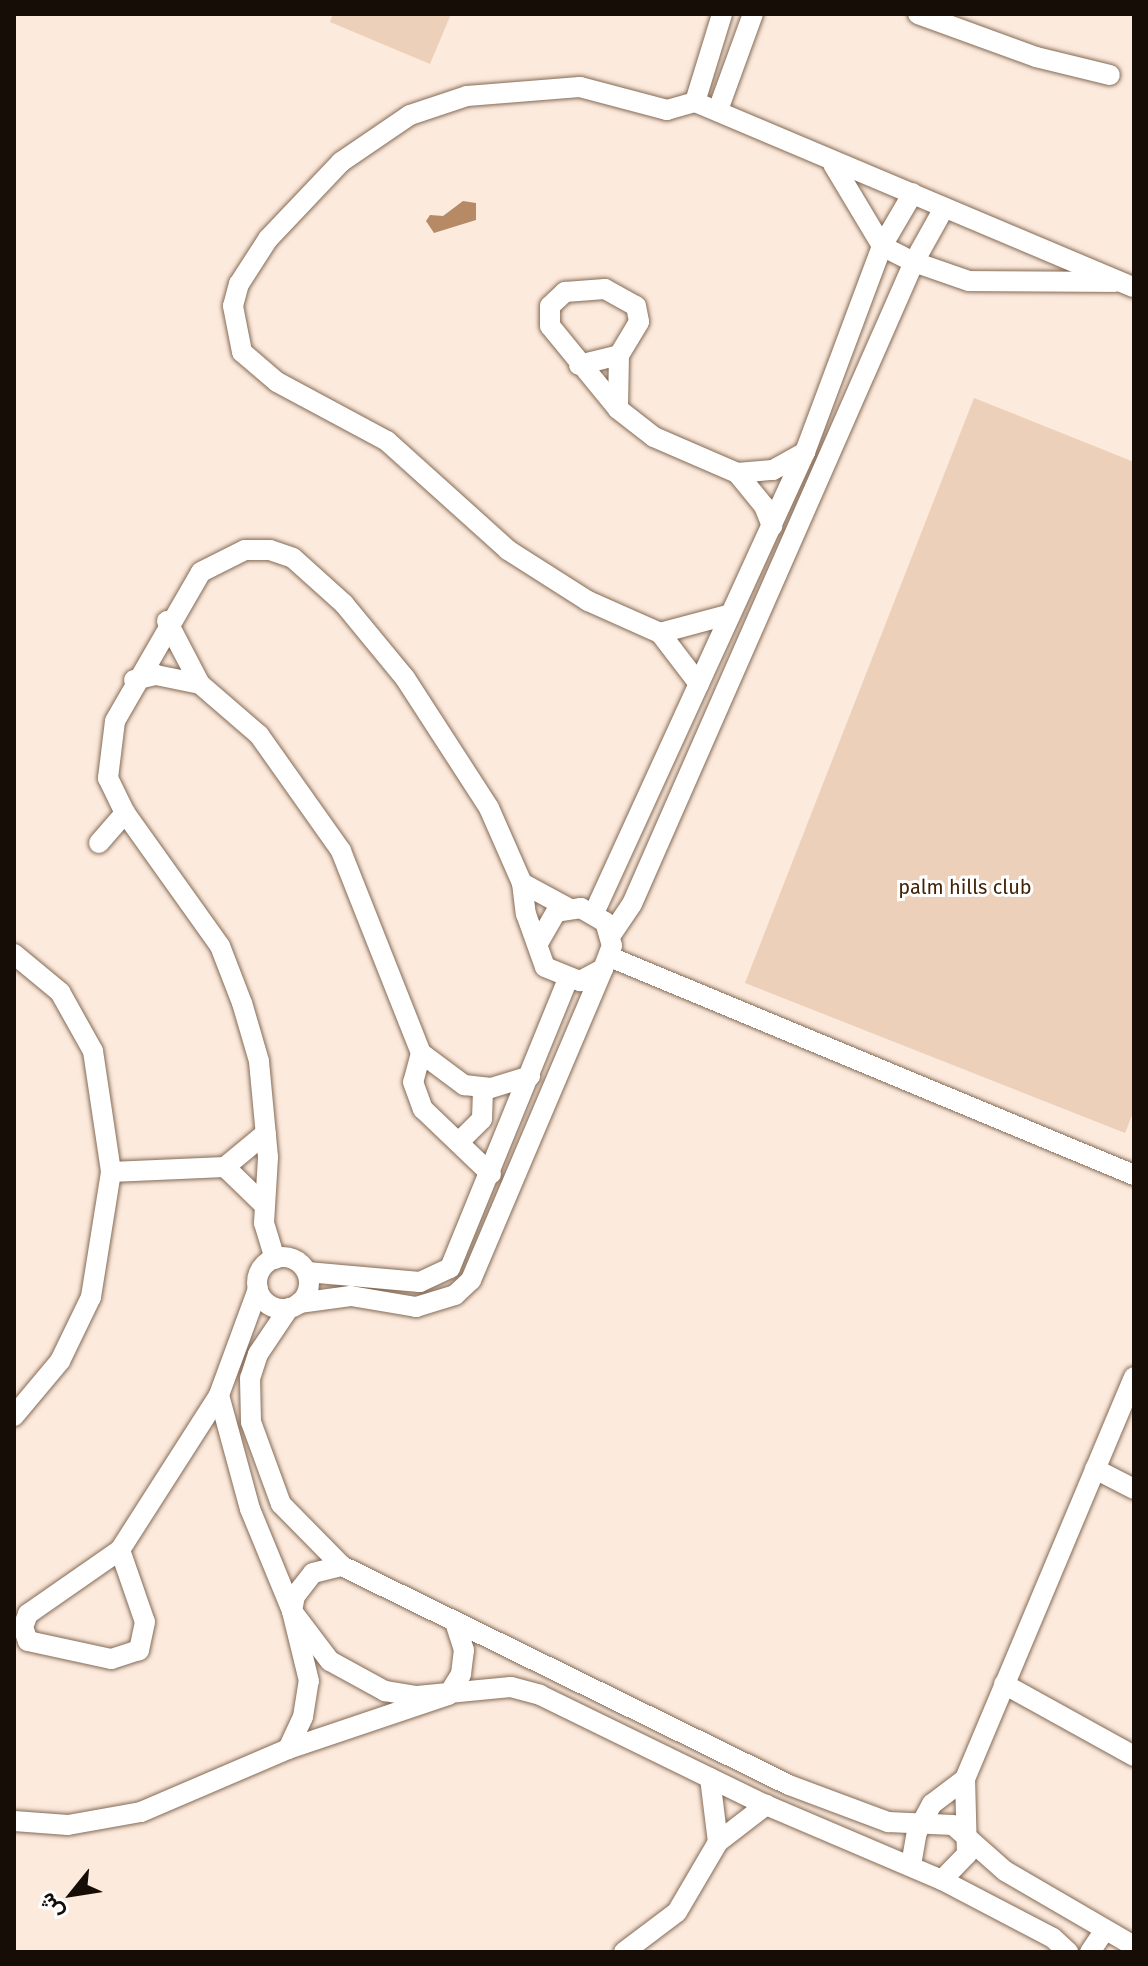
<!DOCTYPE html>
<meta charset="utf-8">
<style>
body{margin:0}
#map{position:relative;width:1148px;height:1966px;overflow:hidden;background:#fceadc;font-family:"Fira Sans",Vazirmatn,sans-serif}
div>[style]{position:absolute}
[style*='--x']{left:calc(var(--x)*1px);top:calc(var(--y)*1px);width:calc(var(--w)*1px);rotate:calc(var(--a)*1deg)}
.green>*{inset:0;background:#ecd0b9}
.water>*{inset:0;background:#b68a65}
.roads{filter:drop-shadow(0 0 2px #846a55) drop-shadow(0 0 2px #846a55)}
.minor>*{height:20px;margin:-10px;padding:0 10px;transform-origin:10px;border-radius:10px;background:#fff}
.minor>.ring{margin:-10px;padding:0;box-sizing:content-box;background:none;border:20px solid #fff;border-radius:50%}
span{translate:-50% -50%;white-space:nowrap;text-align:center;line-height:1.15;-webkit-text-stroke:6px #fff;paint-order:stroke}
.park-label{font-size:20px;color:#432406}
.frame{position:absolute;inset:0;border:16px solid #160d06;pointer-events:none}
.north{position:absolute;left:32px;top:1854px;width:80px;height:80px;-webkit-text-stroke:6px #fff;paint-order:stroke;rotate:240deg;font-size:22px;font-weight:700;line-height:32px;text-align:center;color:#160d06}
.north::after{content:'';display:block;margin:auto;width:28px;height:36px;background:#160d06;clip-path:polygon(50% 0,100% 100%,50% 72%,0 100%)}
</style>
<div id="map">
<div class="green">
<div style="clip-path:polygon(333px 14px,451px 14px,430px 64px,330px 22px)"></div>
<div style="clip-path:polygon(974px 398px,1134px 462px,1134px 1110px,1125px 1133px,745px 983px)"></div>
</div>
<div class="water">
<div style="clip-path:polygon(463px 201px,476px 203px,476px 220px,434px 233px,426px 221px,430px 215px,443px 216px)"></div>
</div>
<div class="roads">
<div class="minor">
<div style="--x:918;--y:14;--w:126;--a:20"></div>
<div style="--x:1036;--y:57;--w:76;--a:13.7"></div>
<div style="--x:695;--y:102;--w:92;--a:-72.9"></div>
<div style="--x:718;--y:110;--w:102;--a:-70"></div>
<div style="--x:833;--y:164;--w:96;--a:59.1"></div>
<div style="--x:882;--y:246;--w:36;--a:27"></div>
<div style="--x:914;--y:262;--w:58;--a:19.1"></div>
<div style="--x:969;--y:281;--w:146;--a:0.4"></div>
<div style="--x:579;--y:365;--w:41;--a:-14"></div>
<div style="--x:618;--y:409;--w:107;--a:-129.3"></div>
<div style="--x:550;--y:326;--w:20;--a:-90"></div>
<div style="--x:550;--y:306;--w:21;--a:-43"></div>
<div style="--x:565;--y:292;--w:40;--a:-4.3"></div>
<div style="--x:605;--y:289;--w:35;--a:29"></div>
<div style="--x:636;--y:306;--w:16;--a:79"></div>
<div style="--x:639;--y:322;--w:39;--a:121"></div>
<div style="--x:619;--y:355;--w:54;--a:91.1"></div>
<div style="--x:618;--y:409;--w:46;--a:37.9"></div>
<div style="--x:654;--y:437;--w:90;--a:23.4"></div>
<div style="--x:737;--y:473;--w:36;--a:-5"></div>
<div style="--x:773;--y:470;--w:37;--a:-29"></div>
<div style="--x:737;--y:473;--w:43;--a:50.7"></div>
<div style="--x:764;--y:506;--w:22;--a:68"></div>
<div style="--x:167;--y:621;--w:71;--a:62.4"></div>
<div style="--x:200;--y:684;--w:78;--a:40.8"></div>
<div style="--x:259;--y:735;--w:142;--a:54.7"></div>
<div style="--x:341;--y:851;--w:217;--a:68.4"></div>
<div style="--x:421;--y:1053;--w:54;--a:36.7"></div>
<div style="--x:464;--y:1085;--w:27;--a:6"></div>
<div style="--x:491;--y:1088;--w:41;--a:-17.1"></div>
<div style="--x:660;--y:633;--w:73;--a:-15"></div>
<div style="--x:134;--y:680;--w:23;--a:-13"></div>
<div style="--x:156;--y:675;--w:45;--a:11.6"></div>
<div style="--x:699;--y:684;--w:64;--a:-127.4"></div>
<div style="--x:660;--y:633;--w:79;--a:-156"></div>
<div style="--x:588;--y:601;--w:95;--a:-147.5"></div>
<div style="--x:508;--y:550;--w:163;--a:-138"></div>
<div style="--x:387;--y:441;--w:125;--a:-151.8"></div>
<div style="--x:277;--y:382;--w:46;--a:-139.4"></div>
<div style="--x:242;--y:352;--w:47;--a:-101.1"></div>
<div style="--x:233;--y:306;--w:23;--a:-75"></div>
<div style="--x:239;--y:284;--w:54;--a:-57.2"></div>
<div style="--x:268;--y:239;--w:106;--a:-46.5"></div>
<div style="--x:341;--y:162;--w:83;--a:-34.3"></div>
<div style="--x:410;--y:115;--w:60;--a:-18.4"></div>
<div style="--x:467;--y:96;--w:113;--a:-4.6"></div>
<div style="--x:580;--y:87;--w:90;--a:14.8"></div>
<div style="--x:667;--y:110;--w:29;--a:-16"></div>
<div style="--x:695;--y:102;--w:476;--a:22.9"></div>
<div style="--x:99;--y:843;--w:40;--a:-49"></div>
<div style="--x:522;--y:883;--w:52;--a:28.5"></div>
<div style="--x:594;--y:913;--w:507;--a:-65.41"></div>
<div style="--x:805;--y:452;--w:220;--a:-69.5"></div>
<div style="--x:882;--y:246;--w:61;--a:-59.7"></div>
<div style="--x:611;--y:935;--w:37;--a:-56"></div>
<div style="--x:632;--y:904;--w:701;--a:-66.29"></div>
<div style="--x:914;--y:262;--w:62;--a:-60.9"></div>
<div style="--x:14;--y:954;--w:60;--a:39.6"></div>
<div style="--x:60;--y:992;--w:68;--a:60.8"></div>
<div style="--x:93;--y:1051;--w:122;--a:81.5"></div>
<div style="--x:111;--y:1172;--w:127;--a:99.1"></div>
<div style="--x:91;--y:1297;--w:71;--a:115.8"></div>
<div style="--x:60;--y:1361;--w:72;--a:129.9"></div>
<div style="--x:610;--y:957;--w:568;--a:22.59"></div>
<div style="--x:421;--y:1053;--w:30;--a:105"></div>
<div style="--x:413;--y:1082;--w:29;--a:70"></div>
<div style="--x:423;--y:1109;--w:94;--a:43.7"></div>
<div style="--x:460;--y:1141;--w:31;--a:-45"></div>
<div style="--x:482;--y:1119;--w:31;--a:-88"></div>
<div style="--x:225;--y:1167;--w:53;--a:44.2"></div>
<div style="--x:111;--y:1172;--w:114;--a:-2.5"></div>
<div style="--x:225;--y:1167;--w:53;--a:-39.7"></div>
<div class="ring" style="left:257px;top:1257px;width:32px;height:32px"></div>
<div style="--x:275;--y:1259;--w:38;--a:-107"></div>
<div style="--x:264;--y:1223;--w:66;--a:-86.5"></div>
<div style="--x:268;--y:1157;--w:96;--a:-95.4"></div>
<div style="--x:259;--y:1061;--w:60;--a:-106.3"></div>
<div style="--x:242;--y:1003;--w:61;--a:-111.1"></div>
<div style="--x:220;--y:946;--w:163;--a:-125.5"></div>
<div style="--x:125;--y:813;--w:39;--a:-116"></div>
<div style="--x:108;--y:778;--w:57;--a:-83"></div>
<div style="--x:115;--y:721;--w:172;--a:-60"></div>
<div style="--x:201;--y:572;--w:49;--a:-26.6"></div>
<div style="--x:245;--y:550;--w:25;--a:0"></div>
<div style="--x:270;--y:550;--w:24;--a:19"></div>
<div style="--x:293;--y:558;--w:69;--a:42"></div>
<div style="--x:344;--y:604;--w:96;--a:50.5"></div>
<div style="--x:405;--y:678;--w:155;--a:57.1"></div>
<div style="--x:489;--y:808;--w:82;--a:66.3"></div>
<div style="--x:522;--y:883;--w:31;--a:83"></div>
<div style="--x:526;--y:914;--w:56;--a:70.3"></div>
<div style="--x:545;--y:967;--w:38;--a:22"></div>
<div style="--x:580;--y:981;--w:26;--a:-28"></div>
<div style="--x:603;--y:969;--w:25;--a:-69"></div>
<div style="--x:612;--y:946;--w:25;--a:-106"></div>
<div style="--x:605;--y:922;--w:28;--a:-150"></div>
<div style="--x:581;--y:908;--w:25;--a:171"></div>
<div style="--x:556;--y:912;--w:36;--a:120"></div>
<div style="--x:307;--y:1272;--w:113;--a:5.1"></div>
<div style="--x:420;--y:1282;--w:33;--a:-25"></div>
<div style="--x:450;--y:1268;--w:310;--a:-67.8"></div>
<div style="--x:258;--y:1289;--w:113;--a:110.2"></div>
<div style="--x:219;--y:1395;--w:118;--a:74.8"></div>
<div style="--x:250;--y:1509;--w:110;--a:67.6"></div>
<div style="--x:292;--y:1611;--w:63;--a:52.8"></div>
<div style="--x:330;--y:1661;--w:63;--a:28.6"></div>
<div style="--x:385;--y:1691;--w:32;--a:9"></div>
<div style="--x:417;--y:1696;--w:94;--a:-5.5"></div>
<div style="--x:511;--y:1687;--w:30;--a:15"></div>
<div style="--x:540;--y:1695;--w:251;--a:26"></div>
<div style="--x:766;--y:1805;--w:191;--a:23.1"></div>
<div style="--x:942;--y:1880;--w:125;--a:27.6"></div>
<div style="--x:1053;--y:1938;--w:21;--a:43"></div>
<div style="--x:299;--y:1303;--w:52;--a:-7.7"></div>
<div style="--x:351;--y:1296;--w:66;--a:9.6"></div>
<div style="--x:416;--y:1307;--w:41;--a:-17.1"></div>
<div style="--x:455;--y:1295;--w:22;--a:-43"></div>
<div style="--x:471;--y:1280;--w:338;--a:-67"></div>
<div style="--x:289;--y:1308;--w:55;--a:124"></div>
<div style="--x:258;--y:1354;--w:25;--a:108"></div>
<div style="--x:250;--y:1378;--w:44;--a:88.7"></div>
<div style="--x:251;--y:1422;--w:87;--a:69.9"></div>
<div style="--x:281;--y:1504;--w:87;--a:45.5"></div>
<div style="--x:342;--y:1566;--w:498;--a:26.1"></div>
<div style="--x:789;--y:1785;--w:106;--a:20.5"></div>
<div style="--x:888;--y:1822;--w:65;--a:2.6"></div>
<div style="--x:953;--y:1825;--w:69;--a:41.5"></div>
<div style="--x:1005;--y:1871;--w:149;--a:30.2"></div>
<div style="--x:1095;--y:1469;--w:44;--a:27.1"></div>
<div style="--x:120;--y:1550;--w:76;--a:70.9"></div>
<div style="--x:145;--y:1622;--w:29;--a:102"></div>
<div style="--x:139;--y:1650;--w:29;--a:162"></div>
<div style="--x:111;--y:1659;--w:85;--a:-167.8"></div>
<div style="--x:28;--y:1641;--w:15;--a:-110"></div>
<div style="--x:23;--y:1627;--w:14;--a:-69"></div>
<div style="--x:28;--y:1614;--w:112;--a:-34.8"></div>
<div style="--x:120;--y:1550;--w:184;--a:-57.4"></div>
<div style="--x:1004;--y:1684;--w:149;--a:29"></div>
<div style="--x:288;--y:1749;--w:35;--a:-65"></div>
<div style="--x:303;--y:1717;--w:36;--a:-81"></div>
<div style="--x:309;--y:1681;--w:72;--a:-103.7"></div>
<div style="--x:292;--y:1611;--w:15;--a:-79"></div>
<div style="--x:295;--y:1596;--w:29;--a:-52"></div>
<div style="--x:313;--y:1573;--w:30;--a:-14"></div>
<div style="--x:710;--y:1778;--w:64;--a:82.9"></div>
<div style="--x:14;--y:1821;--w:54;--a:4.2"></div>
<div style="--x:68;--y:1825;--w:74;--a:-10.1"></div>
<div style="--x:141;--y:1812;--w:160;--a:-23.2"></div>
<div style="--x:288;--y:1749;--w:169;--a:-18.6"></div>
<div style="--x:448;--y:1695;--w:25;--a:-58"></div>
<div style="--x:461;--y:1674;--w:24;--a:-83"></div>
<div style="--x:464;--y:1650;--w:25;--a:-108"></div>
<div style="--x:911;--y:1865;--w:34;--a:-80"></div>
<div style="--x:917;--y:1832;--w:32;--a:-62"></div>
<div style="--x:932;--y:1804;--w:41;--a:-37.1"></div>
<div style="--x:942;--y:1880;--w:36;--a:-46"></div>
<div style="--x:967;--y:1854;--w:75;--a:-91.5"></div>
<div style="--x:965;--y:1779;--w:436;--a:-67.2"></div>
<div style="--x:624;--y:1952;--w:66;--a:-37"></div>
<div style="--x:677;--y:1912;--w:81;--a:-59.6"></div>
<div style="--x:718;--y:1842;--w:61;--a:-37.6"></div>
<div style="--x:1090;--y:1952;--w:25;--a:-56"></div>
</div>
</div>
<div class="park-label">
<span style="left:965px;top:887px">palm hills club</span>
</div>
<div class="frame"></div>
<div class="north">ش</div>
</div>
